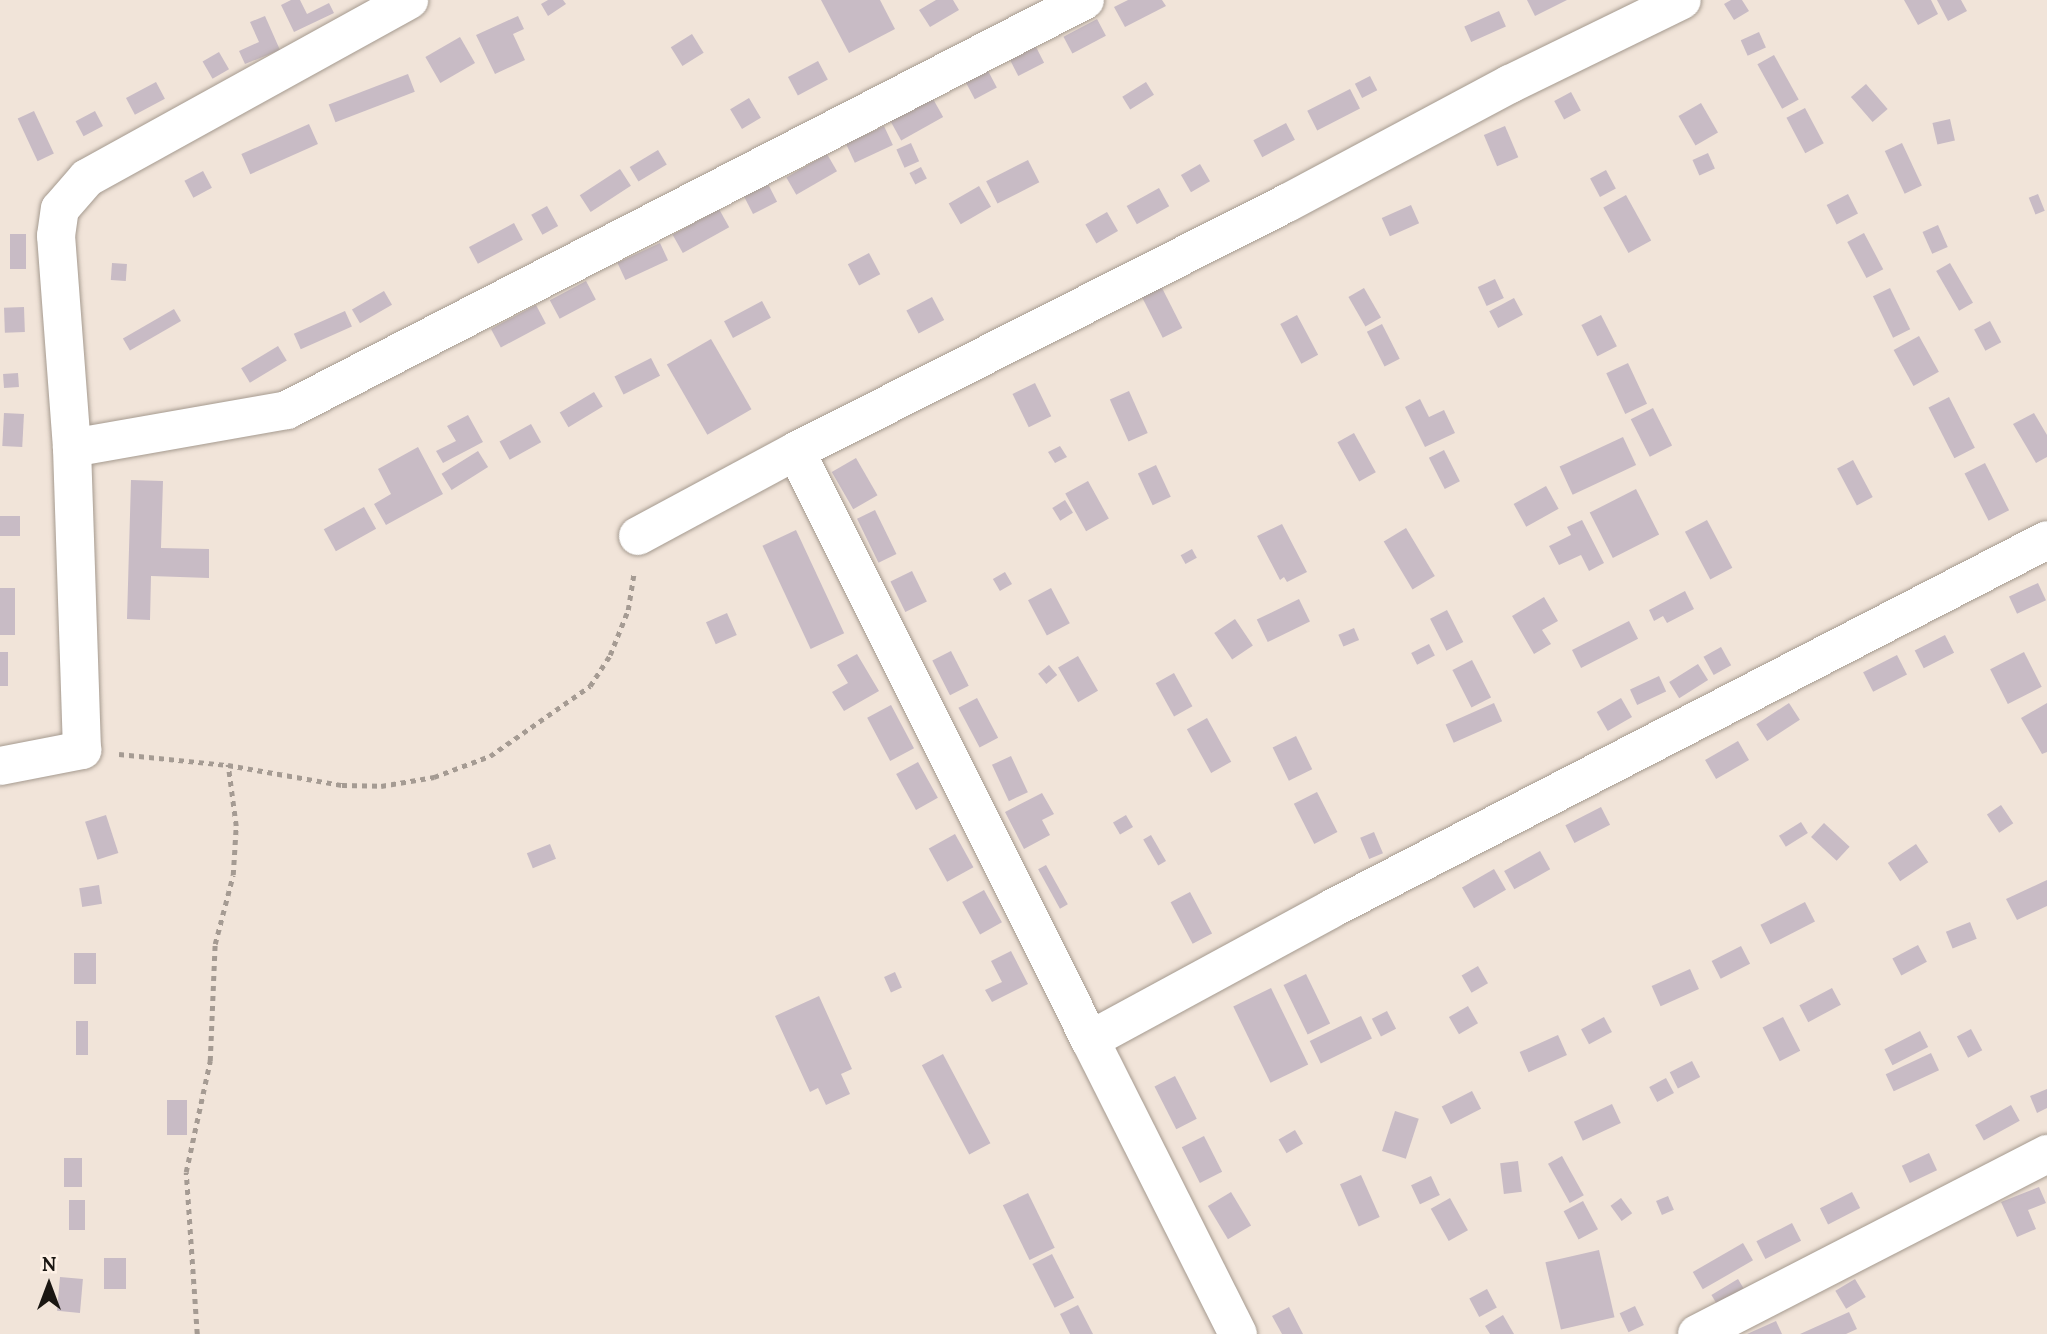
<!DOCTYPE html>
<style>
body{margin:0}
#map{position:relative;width:2047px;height:1334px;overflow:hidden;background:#f1e4d9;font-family:Lora,serif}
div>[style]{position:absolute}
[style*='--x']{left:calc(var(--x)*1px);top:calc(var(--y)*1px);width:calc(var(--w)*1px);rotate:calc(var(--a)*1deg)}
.building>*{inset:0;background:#c8bbc5;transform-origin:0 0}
.path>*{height:4.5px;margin-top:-2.25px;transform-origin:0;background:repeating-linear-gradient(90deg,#a59b93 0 5px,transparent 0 10px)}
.roads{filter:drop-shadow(0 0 2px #a59a8f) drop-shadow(0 0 2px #a59a8f)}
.minor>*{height:38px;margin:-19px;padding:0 19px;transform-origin:19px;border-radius:19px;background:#fff}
span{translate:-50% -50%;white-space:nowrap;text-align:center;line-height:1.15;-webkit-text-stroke:5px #fef1e6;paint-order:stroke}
.north{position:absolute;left:14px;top:1250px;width:70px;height:70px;-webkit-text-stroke:5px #fef1e6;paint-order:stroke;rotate:0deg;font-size:19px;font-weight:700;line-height:28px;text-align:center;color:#1a1612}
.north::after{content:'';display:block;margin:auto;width:24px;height:32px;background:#1a1612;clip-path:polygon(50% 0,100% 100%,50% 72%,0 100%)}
</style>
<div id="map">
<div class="building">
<div style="clip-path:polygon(291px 0,300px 0,307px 14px,329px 3px,334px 13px,294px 32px,281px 5px)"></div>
<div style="clip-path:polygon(548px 0,563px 0,566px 4px,548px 16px,541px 4px)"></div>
<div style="clip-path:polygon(821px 0,880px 0,895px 29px,849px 53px)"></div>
<div style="clip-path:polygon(936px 0,953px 0,959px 10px,930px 27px,919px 10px)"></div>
<div style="clip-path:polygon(1128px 0,1162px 0,1166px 6px,1125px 27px,1114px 7px)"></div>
<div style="clip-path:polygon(1527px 0,1567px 0,1535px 16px)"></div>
<div style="clip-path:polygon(1731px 0,1742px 0,1749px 11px,1734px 20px,1724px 4px)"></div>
<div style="clip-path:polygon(1904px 0,1931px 0,1938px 14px,1918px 25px)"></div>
<div style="clip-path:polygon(1937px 0,1961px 0,1967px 11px,1948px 21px)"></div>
<div style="left:1499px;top:11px;width:17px;height:38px;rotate:66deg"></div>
<div style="clip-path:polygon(265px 16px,280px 50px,245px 64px,239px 51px,259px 42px,250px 22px)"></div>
<div style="clip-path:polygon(518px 16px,524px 29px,513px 34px,525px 60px,495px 74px,476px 35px)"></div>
<div style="left:1097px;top:19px;width:19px;height:38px;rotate:62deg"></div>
<div style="left:1759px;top:32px;width:17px;height:20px;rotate:66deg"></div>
<div style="left:692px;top:34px;width:22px;height:25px;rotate:58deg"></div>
<div style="left:460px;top:37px;width:30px;height:40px;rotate:60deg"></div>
<div style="left:1035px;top:45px;width:20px;height:29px;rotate:63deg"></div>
<div style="left:219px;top:52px;width:20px;height:19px;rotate:60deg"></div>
<div style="left:1774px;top:55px;width:51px;height:19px;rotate:61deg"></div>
<div style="left:818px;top:61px;width:21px;height:34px;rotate:62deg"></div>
<div style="left:987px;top:69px;width:21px;height:25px;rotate:62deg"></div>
<div style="left:408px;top:74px;width:19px;height:85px;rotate:69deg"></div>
<div style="left:1370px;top:76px;width:16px;height:17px;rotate:63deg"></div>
<div style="left:156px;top:82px;width:19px;height:34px;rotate:62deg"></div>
<div style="left:1146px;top:82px;width:15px;height:28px;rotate:58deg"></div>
<div style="left:1866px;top:84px;width:33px;height:20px;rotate:49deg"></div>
<div style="left:1350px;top:89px;width:22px;height:48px;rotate:63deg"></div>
<div style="left:1571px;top:92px;width:21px;height:19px;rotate:62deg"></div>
<div style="left:932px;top:97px;width:23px;height:48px;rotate:61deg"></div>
<div style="left:749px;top:98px;width:23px;height:22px;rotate:59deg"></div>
<div style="left:1701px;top:103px;width:34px;height:26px;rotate:60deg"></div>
<div style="left:1805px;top:108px;width:40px;height:21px;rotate:62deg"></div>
<div style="left:34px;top:111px;width:47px;height:18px;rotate:65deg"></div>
<div style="left:95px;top:111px;width:17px;height:22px;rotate:62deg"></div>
<div style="left:1950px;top:119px;width:22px;height:18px;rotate:77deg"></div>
<div style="left:1286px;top:123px;width:19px;height:37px;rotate:62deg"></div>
<div style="left:309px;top:124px;width:22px;height:74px;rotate:66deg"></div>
<div style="left:884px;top:126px;width:21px;height:42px;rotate:65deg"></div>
<div style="left:1505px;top:126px;width:34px;height:23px;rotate:67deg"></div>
<div style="left:911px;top:143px;width:20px;height:16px;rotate:66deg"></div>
<div style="left:1902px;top:143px;width:47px;height:19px;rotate:65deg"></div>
<div style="left:658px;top:150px;width:17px;height:33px;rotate:59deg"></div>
<div style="left:1708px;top:153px;width:17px;height:17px;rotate:66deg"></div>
<div style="left:827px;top:154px;width:20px;height:47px;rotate:60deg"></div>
<div style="left:1028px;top:160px;width:25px;height:47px;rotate:63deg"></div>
<div style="left:1200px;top:164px;width:20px;height:22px;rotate:60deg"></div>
<div style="left:921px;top:167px;width:13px;height:13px;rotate:63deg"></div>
<div style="left:620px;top:169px;width:20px;height:48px;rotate:57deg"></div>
<div style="left:1606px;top:170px;width:21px;height:18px;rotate:62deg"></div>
<div style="left:203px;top:171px;width:19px;height:21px;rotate:62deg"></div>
<div style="left:768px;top:184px;width:20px;height:27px;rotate:63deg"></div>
<div style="left:979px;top:186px;width:24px;height:35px;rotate:60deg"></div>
<div style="left:1159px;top:188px;width:21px;height:37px;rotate:61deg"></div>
<div style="left:1848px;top:194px;width:22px;height:24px;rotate:63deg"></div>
<div style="left:2038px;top:194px;width:18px;height:10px;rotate:68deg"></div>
<div style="left:1626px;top:195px;width:52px;height:26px;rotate:61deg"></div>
<div style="left:1411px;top:205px;width:20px;height:32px;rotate:66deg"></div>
<div style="left:547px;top:206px;width:23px;height:18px;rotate:61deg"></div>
<div style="left:719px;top:209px;width:21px;height:53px;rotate:61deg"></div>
<div style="left:1107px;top:212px;width:22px;height:25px;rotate:60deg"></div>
<div style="left:514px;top:223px;width:19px;height:51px;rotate:62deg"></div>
<div style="left:1938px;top:225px;width:24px;height:17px;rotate:66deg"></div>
<div style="left:1864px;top:233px;width:41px;height:19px;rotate:62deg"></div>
<div style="left:10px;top:234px;width:16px;height:35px"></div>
<div style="left:660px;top:243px;width:19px;height:47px;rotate:65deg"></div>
<div style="left:869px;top:253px;width:24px;height:24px;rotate:62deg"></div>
<div style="left:112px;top:263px;width:15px;height:17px;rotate:4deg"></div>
<div style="left:1950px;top:263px;width:46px;height:16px;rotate:60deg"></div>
<div style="left:1495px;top:279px;width:21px;height:19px;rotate:65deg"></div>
<div style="left:586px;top:281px;width:21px;height:41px;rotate:62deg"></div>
<div style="left:1161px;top:286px;width:47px;height:22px;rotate:63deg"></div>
<div style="left:1364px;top:288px;width:34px;height:18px;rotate:60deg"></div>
<div style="left:1890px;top:288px;width:46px;height:19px;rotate:64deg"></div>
<div style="left:384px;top:291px;width:16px;height:37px;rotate:60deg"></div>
<div style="left:932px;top:297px;width:26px;height:29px;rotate:62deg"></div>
<div style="left:1514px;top:298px;width:19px;height:28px;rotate:62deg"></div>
<div style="left:762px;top:301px;width:19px;height:43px;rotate:62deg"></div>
<div style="left:536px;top:305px;width:21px;height:51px;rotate:62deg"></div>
<div style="left:24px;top:307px;width:25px;height:20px;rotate:88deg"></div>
<div style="left:174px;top:309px;width:14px;height:59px;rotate:60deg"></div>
<div style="left:345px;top:311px;width:17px;height:56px;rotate:66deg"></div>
<div style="left:1297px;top:315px;width:45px;height:19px;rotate:62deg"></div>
<div style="left:1601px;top:315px;width:35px;height:22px;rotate:63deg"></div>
<div style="left:1990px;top:321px;width:24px;height:18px;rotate:62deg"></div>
<div style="left:1382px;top:324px;width:39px;height:17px;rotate:63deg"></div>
<div style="left:1919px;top:336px;width:41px;height:29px;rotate:61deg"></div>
<div style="left:711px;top:339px;width:81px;height:51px;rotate:60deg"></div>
<div style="left:278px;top:346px;width:17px;height:43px;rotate:59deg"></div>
<div style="left:651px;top:358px;width:20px;height:41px;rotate:63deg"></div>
<div style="left:1628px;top:363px;width:45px;height:24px;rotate:65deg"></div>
<div style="left:18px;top:373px;width:14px;height:15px;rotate:86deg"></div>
<div style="left:1035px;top:383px;width:37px;height:25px;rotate:64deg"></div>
<div style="left:1129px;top:391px;width:46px;height:21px;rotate:66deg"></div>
<div style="left:594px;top:392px;width:17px;height:40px;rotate:59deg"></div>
<div style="left:1949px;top:397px;width:57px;height:23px;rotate:63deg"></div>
<div style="clip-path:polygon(1420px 399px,1429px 417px,1444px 410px,1455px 433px,1425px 447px,1405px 407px)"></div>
<div style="left:1653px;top:408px;width:42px;height:25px;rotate:63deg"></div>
<div style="left:4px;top:413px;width:20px;height:33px;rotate:3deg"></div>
<div style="clip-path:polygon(2034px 413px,2047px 435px,2047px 457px,2036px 463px,2013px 424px)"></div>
<div style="clip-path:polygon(468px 415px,483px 442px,443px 463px,436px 451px,456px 441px,447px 426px)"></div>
<div style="left:531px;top:424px;width:21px;height:36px;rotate:61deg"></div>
<div style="left:1354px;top:433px;width:45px;height:19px;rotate:61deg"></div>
<div style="left:1623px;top:437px;width:31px;height:70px;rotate:65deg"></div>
<div style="clip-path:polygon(1060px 446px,1067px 457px,1055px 463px,1048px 452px)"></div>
<div style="clip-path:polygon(418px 447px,443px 494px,386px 525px,374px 504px,391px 494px,378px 469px)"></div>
<div style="left:1444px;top:450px;width:35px;height:17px;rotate:63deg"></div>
<div style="left:478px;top:451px;width:19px;height:43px;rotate:58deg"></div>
<div style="left:856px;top:458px;width:43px;height:28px;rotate:60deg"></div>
<div style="left:1853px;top:460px;width:42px;height:18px;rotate:62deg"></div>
<div style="left:1985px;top:463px;width:53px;height:23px;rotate:63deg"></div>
<div style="left:1156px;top:465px;width:35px;height:20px;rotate:65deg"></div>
<div style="clip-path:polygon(131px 480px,163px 481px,161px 548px,209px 549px,209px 578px,151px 576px,150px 620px,127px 619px)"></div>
<div style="left:1088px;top:481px;width:43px;height:26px;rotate:61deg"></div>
<div style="left:1546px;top:486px;width:26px;height:37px;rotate:61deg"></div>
<div style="left:1636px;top:489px;width:51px;height:52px;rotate:63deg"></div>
<div style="left:1065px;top:500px;width:15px;height:15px;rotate:58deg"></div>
<div style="left:364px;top:507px;width:25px;height:46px;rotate:61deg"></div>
<div style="left:875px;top:510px;width:49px;height:20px;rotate:64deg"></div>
<div style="left:0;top:516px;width:20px;height:20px"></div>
<div style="clip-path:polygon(1582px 520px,1604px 563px,1589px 571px,1581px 555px,1559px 565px,1549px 546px,1571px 535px,1567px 527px)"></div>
<div style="left:1707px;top:520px;width:54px;height:25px;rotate:62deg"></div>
<div style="clip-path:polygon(1282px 524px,1307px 572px,1287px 582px,1284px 577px,1280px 580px,1257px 536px)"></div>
<div style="left:1406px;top:528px;width:56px;height:26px;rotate:59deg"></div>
<div style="left:796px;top:530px;width:114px;height:37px;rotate:65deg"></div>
<div style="left:1192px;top:549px;width:10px;height:13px;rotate:61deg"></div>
<div style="left:912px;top:571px;width:34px;height:24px;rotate:64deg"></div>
<div style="left:1005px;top:572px;width:14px;height:14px;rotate:60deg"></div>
<div style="left:2038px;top:583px;width:19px;height:32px;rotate:65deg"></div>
<div style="left:0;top:588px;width:15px;height:47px"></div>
<div style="left:1051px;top:588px;width:40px;height:26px;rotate:62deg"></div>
<div style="clip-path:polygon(1685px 591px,1694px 609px,1667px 623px,1663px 616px,1654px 621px,1649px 610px)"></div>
<div style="clip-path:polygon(1544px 597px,1558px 621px,1542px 630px,1551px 644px,1534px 654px,1512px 616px)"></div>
<div style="left:1299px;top:599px;width:25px;height:47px;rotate:64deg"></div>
<div style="left:1447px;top:610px;width:36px;height:19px;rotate:63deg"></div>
<div style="left:727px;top:613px;width:24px;height:23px;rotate:66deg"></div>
<div style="left:1235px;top:619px;width:32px;height:25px;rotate:56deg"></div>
<div style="left:1629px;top:621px;width:20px;height:64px;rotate:63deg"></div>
<div style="left:1354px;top:628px;width:13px;height:17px;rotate:67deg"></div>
<div style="left:1945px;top:635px;width:20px;height:34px;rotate:63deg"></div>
<div style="left:1429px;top:644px;width:13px;height:20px;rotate:63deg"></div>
<div style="left:1721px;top:647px;width:21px;height:20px;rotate:61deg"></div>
<div style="left:951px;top:651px;width:39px;height:21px;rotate:63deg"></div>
<div style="left:0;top:652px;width:8px;height:34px"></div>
<div style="left:2024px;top:652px;width:39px;height:38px;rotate:63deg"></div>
<div style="clip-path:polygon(857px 654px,879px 691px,844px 711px,832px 692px,848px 683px,837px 665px)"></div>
<div style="left:1897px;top:655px;width:22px;height:38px;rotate:63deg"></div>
<div style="left:1078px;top:656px;width:40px;height:23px;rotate:60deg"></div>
<div style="left:1472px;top:660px;width:42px;height:22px;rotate:63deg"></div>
<div style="left:1698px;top:664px;width:19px;height:34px;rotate:58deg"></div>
<div style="left:1049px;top:665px;width:13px;height:14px;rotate:51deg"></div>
<div style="left:1174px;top:673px;width:38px;height:21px;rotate:61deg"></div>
<div style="left:1659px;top:676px;width:17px;height:32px;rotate:65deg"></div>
<div style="left:977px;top:698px;width:45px;height:21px;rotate:62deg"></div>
<div style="left:1621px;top:698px;width:22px;height:28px;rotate:60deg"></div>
<div style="left:1494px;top:703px;width:20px;height:53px;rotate:66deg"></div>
<div style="left:1789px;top:703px;width:20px;height:39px;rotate:57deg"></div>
<div style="clip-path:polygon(2047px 703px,2047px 752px,2042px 754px,2021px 718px)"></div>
<div style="left:891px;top:705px;width:49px;height:27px;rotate:62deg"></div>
<div style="left:1207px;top:718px;width:50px;height:23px;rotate:61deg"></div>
<div style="left:1296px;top:736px;width:37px;height:26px;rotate:64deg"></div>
<div style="left:1738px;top:741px;width:22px;height:38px;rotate:60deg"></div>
<div style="left:1011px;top:756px;width:40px;height:21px;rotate:65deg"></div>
<div style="left:918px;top:762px;width:41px;height:25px;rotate:61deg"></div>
<div style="left:1317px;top:792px;width:45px;height:26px;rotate:63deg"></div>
<div style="clip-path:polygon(1042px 793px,1054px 814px,1042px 820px,1050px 835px,1024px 849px,1005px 812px)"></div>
<div style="left:2001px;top:805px;width:22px;height:17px;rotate:56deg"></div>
<div style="left:1601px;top:807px;width:20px;height:40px;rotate:63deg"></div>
<div style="left:106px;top:815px;width:40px;height:22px;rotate:72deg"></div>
<div style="left:1126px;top:815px;width:14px;height:15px;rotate:60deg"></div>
<div style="left:1801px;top:822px;width:13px;height:26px;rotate:58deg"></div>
<div style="left:1824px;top:823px;width:35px;height:19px;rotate:43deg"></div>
<div style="left:1374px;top:832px;width:23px;height:15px;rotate:67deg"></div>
<div style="left:955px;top:834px;width:38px;height:30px;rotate:61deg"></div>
<div style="left:1151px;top:835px;width:30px;height:9px;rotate:60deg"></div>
<div style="left:550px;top:844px;width:16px;height:25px;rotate:68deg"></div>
<div style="left:1916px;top:844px;width:22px;height:34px;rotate:56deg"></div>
<div style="left:1540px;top:851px;width:21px;height:41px;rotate:61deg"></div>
<div style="left:1046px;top:865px;width:45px;height:9px;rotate:61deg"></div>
<div style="left:1494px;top:869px;width:24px;height:37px;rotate:60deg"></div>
<div style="clip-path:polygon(2047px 880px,2047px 906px,2017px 920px,2006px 899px)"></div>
<div style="left:99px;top:885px;width:19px;height:20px;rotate:81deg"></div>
<div style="left:984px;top:890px;width:37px;height:25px;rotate:61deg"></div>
<div style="left:1190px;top:892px;width:47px;height:22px;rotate:62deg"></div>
<div style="left:1805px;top:902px;width:22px;height:50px;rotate:63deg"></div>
<div style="left:1970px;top:922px;width:18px;height:26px;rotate:68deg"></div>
<div style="left:1918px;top:945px;width:19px;height:29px;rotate:62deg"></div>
<div style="left:1741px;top:946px;width:20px;height:33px;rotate:63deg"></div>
<div style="clip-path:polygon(1011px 951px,1028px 984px,992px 1002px,985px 990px,1002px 982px,991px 961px)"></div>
<div style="left:74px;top:953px;width:22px;height:31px"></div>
<div style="left:1478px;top:966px;width:20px;height:19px;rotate:60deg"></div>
<div style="left:1690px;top:969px;width:22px;height:42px;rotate:66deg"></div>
<div style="left:895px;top:972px;width:17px;height:12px;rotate:66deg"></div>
<div style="left:1306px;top:974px;width:55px;height:25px;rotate:64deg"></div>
<div style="left:1271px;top:988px;width:85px;height:42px;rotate:64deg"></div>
<div style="left:1832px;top:988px;width:19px;height:37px;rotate:62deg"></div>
<div style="clip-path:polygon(819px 996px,852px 1069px,841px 1074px,850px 1094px,826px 1105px,818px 1088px,810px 1092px,775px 1016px)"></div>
<div style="left:1468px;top:1006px;width:20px;height:22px;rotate:60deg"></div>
<div style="left:1387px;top:1011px;width:20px;height:17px;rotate:63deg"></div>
<div style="left:1361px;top:1016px;width:25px;height:57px;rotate:64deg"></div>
<div style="left:1604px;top:1017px;width:17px;height:26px;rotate:62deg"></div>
<div style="left:1783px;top:1017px;width:38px;height:23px;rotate:63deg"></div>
<div style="left:76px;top:1021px;width:12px;height:34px"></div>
<div style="left:1971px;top:1029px;width:24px;height:16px;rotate:62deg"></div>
<div style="left:1920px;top:1031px;width:18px;height:40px;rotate:63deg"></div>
<div style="left:1558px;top:1035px;width:22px;height:42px;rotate:66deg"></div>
<div style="left:1931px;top:1053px;width:19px;height:50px;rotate:65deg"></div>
<div style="left:943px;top:1054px;width:101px;height:24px;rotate:62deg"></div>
<div style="left:1692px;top:1061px;width:18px;height:25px;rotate:63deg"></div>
<div style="left:1175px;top:1076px;width:48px;height:23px;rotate:63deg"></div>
<div style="left:1666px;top:1078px;width:17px;height:19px;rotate:62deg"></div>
<div style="clip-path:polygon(2047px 1089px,2047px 1108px,2037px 1113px,2030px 1096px)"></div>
<div style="left:1472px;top:1091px;width:20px;height:34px;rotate:63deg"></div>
<div style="left:167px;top:1100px;width:20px;height:35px"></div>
<div style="left:1612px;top:1104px;width:21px;height:42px;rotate:65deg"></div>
<div style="left:2011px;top:1105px;width:18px;height:41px;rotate:61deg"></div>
<div style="left:1395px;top:1111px;width:25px;height:42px;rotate:18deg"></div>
<div style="left:1295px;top:1130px;width:16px;height:19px;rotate:60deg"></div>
<div style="left:1204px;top:1136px;width:40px;height:25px;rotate:63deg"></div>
<div style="left:1929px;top:1153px;width:19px;height:30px;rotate:65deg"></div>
<div style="left:1562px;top:1156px;width:45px;height:16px;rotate:61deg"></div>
<div style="left:64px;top:1158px;width:18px;height:29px"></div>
<div style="left:1518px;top:1161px;width:31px;height:18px;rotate:83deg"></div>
<div style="left:1361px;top:1175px;width:46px;height:23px;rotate:66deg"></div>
<div style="left:1431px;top:1176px;width:21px;height:22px;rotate:65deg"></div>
<div style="clip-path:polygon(2039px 1187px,2046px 1203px,2028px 1210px,2036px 1229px,2017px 1237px,2001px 1202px)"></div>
<div style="left:1231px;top:1192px;width:39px;height:27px;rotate:59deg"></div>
<div style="left:1852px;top:1192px;width:18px;height:36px;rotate:63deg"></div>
<div style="left:1028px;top:1193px;width:61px;height:28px;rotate:64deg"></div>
<div style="left:1668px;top:1196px;width:15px;height:13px;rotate:67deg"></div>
<div style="left:1450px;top:1198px;width:37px;height:22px;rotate:61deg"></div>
<div style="left:1621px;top:1198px;width:19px;height:13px;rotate:54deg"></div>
<div style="left:69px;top:1200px;width:16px;height:30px"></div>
<div style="left:1583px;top:1201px;width:32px;height:22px;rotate:62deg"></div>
<div style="left:1792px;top:1223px;width:20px;height:40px;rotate:63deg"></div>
<div style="left:1743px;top:1243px;width:20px;height:58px;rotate:60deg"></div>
<div style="left:1599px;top:1250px;width:69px;height:55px;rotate:77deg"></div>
<div style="left:1052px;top:1254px;width:49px;height:22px;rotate:63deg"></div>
<div style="left:104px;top:1258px;width:22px;height:31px"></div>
<div style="left:60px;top:1277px;width:23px;height:34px;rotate:5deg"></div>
<div style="left:1738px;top:1279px;width:21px;height:31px;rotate:59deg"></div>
<div style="left:1855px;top:1279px;width:21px;height:23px;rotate:59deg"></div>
<div style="left:1487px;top:1289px;width:21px;height:20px;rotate:62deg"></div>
<div style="clip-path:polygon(1078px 1305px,1093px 1334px,1070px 1334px,1060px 1314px)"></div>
<div style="left:1635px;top:1306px;width:21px;height:17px;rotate:65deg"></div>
<div style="clip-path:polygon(1289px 1307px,1303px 1334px,1282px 1334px,1272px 1316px)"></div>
<div style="clip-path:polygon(1849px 1312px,1857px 1329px,1846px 1334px,1800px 1334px)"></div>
<div style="clip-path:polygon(1503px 1315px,1514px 1334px,1490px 1334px,1485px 1326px)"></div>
<div style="clip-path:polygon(1776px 1321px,1782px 1334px,1747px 1334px)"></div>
</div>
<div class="path">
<div style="--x:119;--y:754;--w:110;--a:5.8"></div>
<div style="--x:228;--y:765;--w:116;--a:10"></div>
<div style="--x:342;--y:785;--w:39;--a:1"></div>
<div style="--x:381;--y:786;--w:54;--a:-9.6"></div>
<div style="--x:434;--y:777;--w:60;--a:-20.6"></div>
<div style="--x:490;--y:756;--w:122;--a:-35"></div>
<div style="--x:590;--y:686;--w:37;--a:-57"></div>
<div style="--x:610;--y:655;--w:48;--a:-68.2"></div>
<div style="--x:628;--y:610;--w:39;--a:-81"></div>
<div style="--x:197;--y:1334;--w:162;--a:-93.9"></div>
<div style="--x:186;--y:1172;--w:114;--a:-77.8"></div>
<div style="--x:210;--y:1061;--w:117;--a:-87.6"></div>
<div style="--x:215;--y:944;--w:71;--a:-75.4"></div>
<div style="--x:233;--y:875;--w:49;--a:-86.5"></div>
<div style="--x:236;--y:826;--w:62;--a:-97.5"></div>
</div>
<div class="roads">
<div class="minor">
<div style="--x:72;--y:448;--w:218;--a:-10"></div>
<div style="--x:287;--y:410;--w:897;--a:-27.19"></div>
<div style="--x:638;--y:536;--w:179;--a:-28.3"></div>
<div style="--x:0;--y:766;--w:84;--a:-11"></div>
<div style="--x:82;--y:750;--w:302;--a:-91.9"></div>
<div style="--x:72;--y:448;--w:213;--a:-94.3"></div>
<div style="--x:56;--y:236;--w:27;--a:-82"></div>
<div style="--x:60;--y:209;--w:41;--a:-48.9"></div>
<div style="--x:87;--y:178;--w:368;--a:-28.9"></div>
<div style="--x:1090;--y:1040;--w:658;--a:-116.53"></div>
<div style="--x:796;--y:451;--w:550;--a:-26.8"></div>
<div style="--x:1287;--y:203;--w:253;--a:-28.1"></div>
<div style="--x:1510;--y:84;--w:191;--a:-26"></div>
<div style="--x:1238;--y:1334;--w:329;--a:-116.7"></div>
<div style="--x:1090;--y:1040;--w:274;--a:-28.5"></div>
<div style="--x:1331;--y:909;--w:805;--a:-27.26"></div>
<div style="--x:1697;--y:1334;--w:394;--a:-27.2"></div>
</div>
</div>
<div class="north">N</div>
</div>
